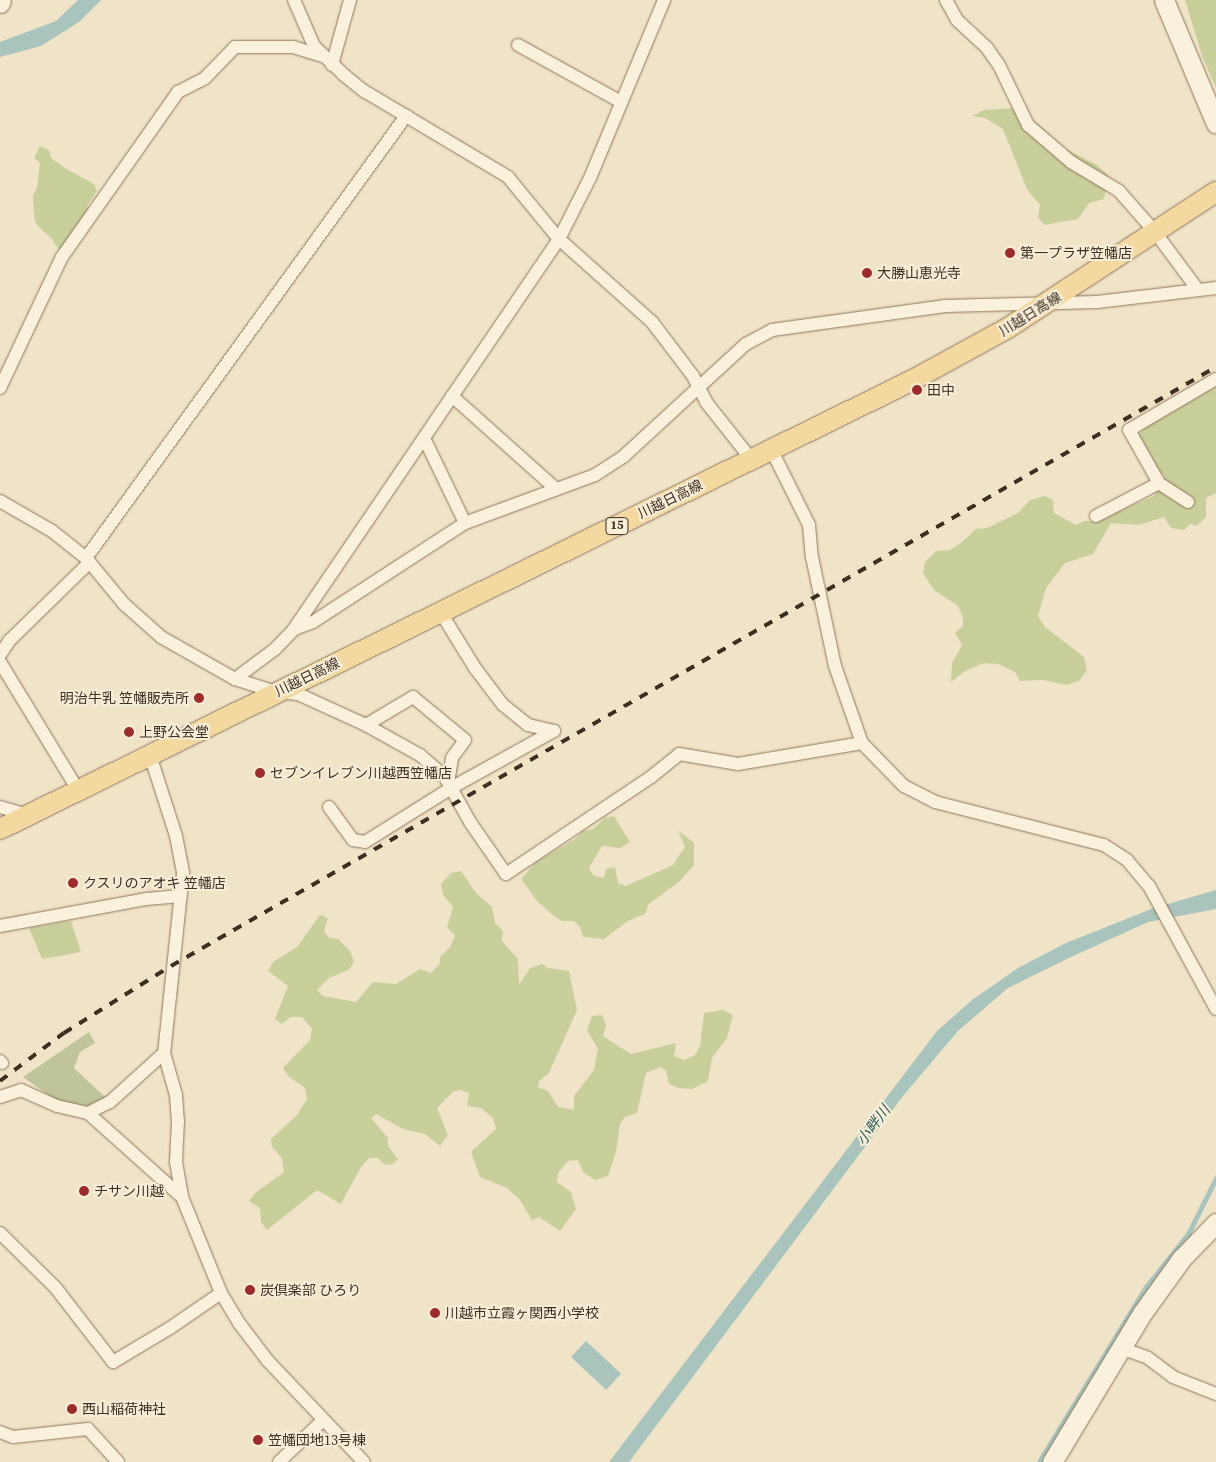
<!DOCTYPE html>
<meta charset="utf-8">
<style>
body{margin:0}
#map{position:relative;width:1216px;height:1462px;overflow:hidden;background:#f0e4c8;font-family:"Source Serif 4","Noto Sans JP",serif}
div>[style]{position:absolute}
[style*='--x']{left:calc(var(--x)*1px);top:calc(var(--y)*1px);width:calc(var(--w)*1px);rotate:calc(var(--a)*1deg)}
.green>*{inset:0;background:#c9cf9b}
.cemetery>*{inset:0;background:#bfc49a}
.water>*{inset:0;background:#a9c4bc;transform-origin:0 0}
.stream>*{height:4.5px;margin:-2.25px;padding:0 2.25px;transform-origin:2.25px;border-radius:2.25px;background:#a9c4bc}
.roads{filter:drop-shadow(0 0 1px #8d765c) drop-shadow(0 0 1px #8d765c)}
.street>*{height:12px;margin:-6px;padding:0 6px;transform-origin:6px;border-radius:6px;background:#faf1dc}
.secondary>*{height:19px;margin:-9.5px;padding:0 9.5px;transform-origin:9.5px;border-radius:9.5px;background:#faf1dc}
.primary>*{height:20px;margin:-10px;padding:0 10px;transform-origin:10px;border-radius:10px;background:#f3d9a0}
.rail>*{height:4px;margin-top:-2px;transform-origin:0;background:repeating-linear-gradient(90deg,#3d2e20 0 9px,transparent 0 18px)}
.dots>*{width:14px;height:14px;translate:-50% -50%;box-sizing:border-box;border:2px solid #f7eed8;border-radius:50%}
span{translate:-50% -50%;white-space:nowrap;text-align:center;line-height:1.15;-webkit-text-stroke:4px #f7eed8;paint-order:stroke}
.shield-label span{padding:1px 4px;background:#f7eed8;border:1px solid;border-radius:4px;-webkit-text-stroke-width:0}
.shield-label{font-size:12px;color:#3d2e20;font-weight:700}
.poi-label{font-size:14px;color:#3d2e20}
.left{translate:0 -50%;text-align:left}
.right{translate:-100% -50%;text-align:right}
.street-label{font-size:14px;color:#3d2e20}
.water-label{font-size:15px;color:#2f5d5a;font-style:italic}
</style>
<div id="map">
<div class="green">
<div style="clip-path:polygon(1185px 0,1216px 0,1216px 88px,1202px 56px)"></div>
<div style="clip-path:polygon(1014px 108px,1038px 124px,1066px 149px,1097px 165px,1109px 176px,1104px 199px,1089px 203px,1078px 219px,1044px 225px,1038px 217px,1040px 205px,1027px 189px,1003px 129px,985px 118px,972px 116px,984px 110px)"></div>
<div style="clip-path:polygon(40px 146px,49px 150px,51px 158px,65px 168px,94px 184px,97px 191px,87px 206px,88px 211px,60px 251px,51px 238px,36px 224px,34px 216px,33px 195px,37px 188px,40px 163px,34px 158px)"></div>
<div style="clip-path:polygon(1216px 384px,1216px 493px,1206px 498px,1206px 517px,1197px 526px,1190px 524px,1184px 530px,1171px 528px,1164px 517px,1139px 525px,1111px 523px,1093px 554px,1065px 563px,1046px 588px,1038px 616px,1045px 627px,1084px 657px,1087px 670px,1079px 681px,1067px 685px,1043px 680px,1020px 681px,1015px 672px,998px 664px,984px 663px,965px 671px,951px 682px,952px 663px,962px 645px,955px 633px,963px 626px,963px 618px,958px 606px,934px 590px,923px 573px,925px 562px,936px 551px,950px 550px,961px 543px,976px 529px,987px 528px,1018px 513px,1030px 500px,1045px 496px,1053px 500px,1054px 513px,1076px 525px,1084px 521px,1096px 521px,1154px 496px,1165px 476px,1156px 468px,1139px 436px,1144px 426px)"></div>
<div style="clip-path:polygon(614px 816px,630px 842px,620px 848px,602px 846px,589px 868px,594px 876px,604px 878px,606px 869px,615px 867px,618px 883px,626px 886px,673px 865px,685px 847px,678px 830px,694px 843px,694px 865px,680px 881px,649px 904px,645px 914px,628px 921px,604px 939px,583px 937px,580px 927px,574px 921px,562px 921px,554px 916px,538px 902px,521px 879px,536px 862px,575px 839px,583px 831px,593px 829px,605px 818px)"></div>
<div style="clip-path:polygon(461px 871px,476px 893px,492px 907px,495px 923px,503px 931px,502px 941px,518px 959px,519px 985px,530px 968px,542px 964px,548px 968px,569px 971px,577px 1010px,549px 1073px,539px 1081px,538px 1087px,548px 1091px,558px 1107px,574px 1110px,574px 1096px,594px 1070px,598px 1049px,587px 1030px,592px 1016px,602px 1015px,606px 1026px,603px 1036px,631px 1054px,676px 1043px,674px 1056px,684px 1060px,695px 1055px,700px 1046px,704px 1013px,723px 1010px,733px 1015px,727px 1038px,712px 1058px,708px 1081px,692px 1089px,679px 1088px,669px 1084px,666px 1071px,661px 1067px,646px 1073px,637px 1113px,625px 1117px,620px 1124px,616px 1152px,608px 1176px,595px 1180px,584px 1173px,578px 1160px,568px 1161px,558px 1173px,557px 1182px,571px 1192px,576px 1209px,560px 1231px,539px 1217px,532px 1220px,520px 1200px,507px 1188px,480px 1177px,471px 1152px,496px 1129px,493px 1118px,481px 1108px,467px 1106px,469px 1093px,461px 1090px,454px 1091px,437px 1108px,448px 1135px,440px 1146px,425px 1134px,403px 1129px,376px 1114px,371px 1118px,388px 1138px,388px 1146px,398px 1159px,393px 1164px,385px 1165px,378px 1158px,369px 1158px,361px 1167px,341px 1204px,317px 1190px,267px 1230px,261px 1222px,260px 1208px,249px 1201px,255px 1193px,284px 1172px,282px 1158px,272px 1147px,271px 1139px,297px 1115px,307px 1099px,305px 1088px,289px 1077px,283px 1068px,310px 1040px,312px 1029px,302px 1017px,291px 1017px,282px 1024px,275px 1019px,288px 986px,268px 971px,273px 962px,297px 947px,320px 915px,328px 918px,324px 931px,329px 938px,338px 939px,350px 951px,354px 961px,350px 969px,329px 978px,317px 990px,323px 996px,356px 1002px,373px 982px,396px 984px,420px 969px,431px 973px,440px 963px,440px 957px,450px 947px,455px 936px,447px 927px,453px 907px,443px 895px,441px 884px,451px 873px)"></div>
<div style="clip-path:polygon(71px 921px,81px 952px,42px 959px,29px 928px)"></div>
</div>
<div class="cemetery">
<div style="clip-path:polygon(89px 1032px,95px 1043px,80px 1052px,74px 1068px,107px 1099px,88px 1108px,57px 1101px,23px 1077px)"></div>
</div>
<div class="water">
<div style="clip-path:polygon(78px 0,101px 0,79px 22px,41px 46px,0 57px,0 42px,56px 21px)"></div>
<div style="clip-path:polygon(1216px 890px,1216px 909px,1148px 922px,1071px 957px,1008px 988px,958px 1031px,903px 1096px,629px 1462px,609px 1462px,937px 1031px,972px 1000px,1018px 968px,1066px 943px,1154px 908px)"></div>
<div style="left:586px;top:1341px;width:48px;height:22px;rotate:43deg"></div>
</div>
<div class="stream">
<div style="--x:1039;--y:1462;--w:205;--a:-58.6"></div>
<div style="--x:1146;--y:1287;--w:68;--a:-51.6"></div>
<div style="--x:1188;--y:1234;--w:63;--a:-63.4"></div>
</div>
<div class="roads">
<div class="street">
<div style="--x:294;--y:0;--w:50;--a:66.5"></div>
<div style="--x:314;--y:46;--w:42;--a:44"></div>
<div style="--x:344;--y:75;--w:26;--a:39"></div>
<div style="--x:364;--y:91;--w:168;--a:30.8"></div>
<div style="--x:508;--y:177;--w:80;--a:50.6"></div>
<div style="--x:559;--y:239;--w:125;--a:41.7"></div>
<div style="--x:652;--y:322;--w:68;--a:52.8"></div>
<div style="--x:693;--y:376;--w:29;--a:63"></div>
<div style="--x:706;--y:402;--w:73;--a:51.7"></div>
<div style="--x:946;--y:0;--w:23;--a:61"></div>
<div style="--x:957;--y:20;--w:41;--a:43"></div>
<div style="--x:987;--y:48;--w:21;--a:55"></div>
<div style="--x:999;--y:65;--w:67;--a:64.2"></div>
<div style="--x:1028;--y:125;--w:57;--a:40.7"></div>
<div style="--x:1071;--y:162;--w:56;--a:31.1"></div>
<div style="--x:1119;--y:191;--w:55;--a:48.7"></div>
<div style="--x:1155;--y:232;--w:72;--a:53.4"></div>
<div style="--x:518;--y:45;--w:118;--a:29"></div>
<div style="--x:332;--y:65;--w:67;--a:-74.5"></div>
<div style="--x:0;--y:388;--w:145;--a:-64.7"></div>
<div style="--x:62;--y:257;--w:202;--a:-54.9"></div>
<div style="--x:178;--y:92;--w:30;--a:-27"></div>
<div style="--x:205;--y:78;--w:43;--a:-45.9"></div>
<div style="--x:235;--y:47;--w:58;--a:0"></div>
<div style="--x:293;--y:47;--w:30;--a:17"></div>
<div style="--x:452;--y:396;--w:140;--a:41.8"></div>
<div style="--x:424;--y:438;--w:94;--a:64.2"></div>
<div style="--x:771;--y:449;--w:85;--a:63.4"></div>
<div style="--x:809;--y:525;--w:32;--a:85"></div>
<div style="--x:812;--y:557;--w:111;--a:78.1"></div>
<div style="--x:835;--y:666;--w:82;--a:70.7"></div>
<div style="--x:862;--y:743;--w:60;--a:45.7"></div>
<div style="--x:904;--y:786;--w:35;--a:27"></div>
<div style="--x:935;--y:802;--w:174;--a:14.3"></div>
<div style="--x:1104;--y:845;--w:27;--a:33"></div>
<div style="--x:1127;--y:860;--w:34;--a:50"></div>
<div style="--x:1149;--y:886;--w:140;--a:61.4"></div>
<div style="--x:0;--y:501;--w:60;--a:30"></div>
<div style="--x:52;--y:531;--w:43;--a:38.5"></div>
<div style="--x:86;--y:558;--w:60;--a:50.4"></div>
<div style="--x:124;--y:604;--w:50;--a:41.7"></div>
<div style="--x:161;--y:637;--w:85;--a:29.6"></div>
<div style="--x:235;--y:679;--w:43;--a:17.6"></div>
<div style="--x:276;--y:692;--w:22;--a:5"></div>
<div style="--x:298;--y:694;--w:75;--a:24.5"></div>
<div style="--x:366;--y:725;--w:62;--a:29.1"></div>
<div style="--x:420;--y:755;--w:33;--a:41"></div>
<div style="--x:445;--y:777;--w:51;--a:60.9"></div>
<div style="--x:470;--y:822;--w:63;--a:55.3"></div>
<div style="--x:506;--y:874;--w:174;--a:-33.8"></div>
<div style="--x:651;--y:777;--w:36;--a:-39"></div>
<div style="--x:679;--y:754;--w:60;--a:9.6"></div>
<div style="--x:738;--y:764;--w:126;--a:-9.6"></div>
<div style="--x:1188;--y:502;--w:35;--a:-147"></div>
<div style="--x:1159;--y:483;--w:61;--a:-119.5"></div>
<div style="--x:1129;--y:430;--w:101;--a:-30.4"></div>
<div style="--x:1096;--y:516;--w:71;--a:-27.6"></div>
<div style="--x:86;--y:558;--w:546;--a:-54.1"></div>
<div style="--x:294;--y:629;--w:20;--a:-20"></div>
<div style="--x:313;--y:622;--w:181;--a:-33.1"></div>
<div style="--x:465;--y:523;--w:139;--a:-20.3"></div>
<div style="--x:595;--y:475;--w:35;--a:-33"></div>
<div style="--x:624;--y:456;--w:166;--a:-42.6"></div>
<div style="--x:746;--y:344;--w:30;--a:-28"></div>
<div style="--x:772;--y:330;--w:175;--a:-7.9"></div>
<div style="--x:945;--y:306;--w:152;--a:-1.5"></div>
<div style="--x:1097;--y:302;--w:120;--a:-6.7"></div>
<div style="--x:0;--y:655;--w:17;--a:-57"></div>
<div style="--x:9;--y:641;--w:113;--a:-44.3"></div>
<div style="--x:0;--y:662;--w:150;--a:58.6"></div>
<div style="--x:235;--y:679;--w:50;--a:-36.9"></div>
<div style="--x:275;--y:649;--w:28;--a:-46"></div>
<div style="--x:294;--y:629;--w:472;--a:-55.8"></div>
<div style="--x:559;--y:239;--w:68;--a:-63.1"></div>
<div style="--x:590;--y:178;--w:193;--a:-67.4"></div>
<div style="--x:366;--y:725;--w:55;--a:-30.8"></div>
<div style="--x:413;--y:697;--w:67;--a:39.6"></div>
<div style="--x:465;--y:740;--w:22;--a:126"></div>
<div style="--x:452;--y:758;--w:24;--a:99"></div>
<div style="--x:150;--y:755;--w:85;--a:72.2"></div>
<div style="--x:176;--y:836;--w:38;--a:79"></div>
<div style="--x:183;--y:873;--w:181;--a:96"></div>
<div style="--x:164;--y:1053;--w:44;--a:74.1"></div>
<div style="--x:176;--y:1095;--w:26;--a:86"></div>
<div style="--x:178;--y:1121;--w:41;--a:92.8"></div>
<div style="--x:176;--y:1162;--w:36;--a:80"></div>
<div style="--x:182;--y:1197;--w:104;--a:67.9"></div>
<div style="--x:221;--y:1293;--w:35;--a:59"></div>
<div style="--x:239;--y:1323;--w:48;--a:52.7"></div>
<div style="--x:268;--y:1361;--w:139;--a:46.5"></div>
<div style="--x:0;--y:807;--w:29;--a:16"></div>
<div style="--x:329;--y:807;--w:41;--a:54"></div>
<div style="--x:353;--y:840;--w:12;--a:9"></div>
<div style="--x:365;--y:842;--w:102;--a:-32.1"></div>
<div style="--x:451;--y:788;--w:118;--a:-29"></div>
<div style="--x:554;--y:731;--w:27;--a:-167"></div>
<div style="--x:528;--y:725;--w:32;--a:-141"></div>
<div style="--x:503;--y:705;--w:46;--a:-127.1"></div>
<div style="--x:475;--y:668;--w:65;--a:-121.7"></div>
<div style="--x:0;--y:926;--w:148;--a:-10.5"></div>
<div style="--x:146;--y:899;--w:35;--a:-5"></div>
<div style="--x:0;--y:1061;--w:3;--a:45"></div>
<div style="--x:0;--y:1097;--w:22;--a:-18"></div>
<div style="--x:21;--y:1090;--w:39;--a:24"></div>
<div style="--x:57;--y:1106;--w:32;--a:13"></div>
<div style="--x:88;--y:1113;--w:25;--a:-27"></div>
<div style="--x:110;--y:1102;--w:73;--a:-42.2"></div>
<div style="--x:88;--y:1113;--w:126;--a:41.8"></div>
<div style="--x:0;--y:1233;--w:77;--a:44.5"></div>
<div style="--x:55;--y:1287;--w:95;--a:52.3"></div>
<div style="--x:113;--y:1362;--w:66;--a:-30.8"></div>
<div style="--x:170;--y:1328;--w:62;--a:-34.5"></div>
<div style="--x:1121;--y:1348;--w:29;--a:20"></div>
<div style="--x:1148;--y:1358;--w:31;--a:37"></div>
<div style="--x:1173;--y:1377;--w:46;--a:21.6"></div>
<div style="--x:0;--y:1432;--w:14;--a:21"></div>
<div style="--x:13;--y:1437;--w:75;--a:-6.1"></div>
<div style="--x:88;--y:1429;--w:45;--a:47.7"></div>
<div style="--x:279;--y:1462;--w:59;--a:-43.6"></div>
</div>
<div class="secondary">
<div style="--x:1164;--y:0;--w:134;--a:67.2"></div>
<div style="--x:0;--y:3;--w:3;--a:-72"></div>
<div style="--x:1052;--y:1462;--w:175;--a:-58.8"></div>
<div style="--x:1143;--y:1312;--w:67;--a:-54.2"></div>
<div style="--x:1182;--y:1258;--w:49;--a:-45.8"></div>
</div>
<div class="primary">
<div style="--x:0;--y:829;--w:1017;--a:-26.19"></div>
<div style="--x:913;--y:380;--w:108;--a:-28.7"></div>
<div style="--x:1008;--y:328;--w:249;--a:-33.2"></div>
</div>
</div>
<div class="rail">
<div style="--x:0;--y:1081;--w:80;--a:-36.9"></div>
<div style="--x:64;--y:1033;--w:126;--a:-32.1"></div>
<div style="--x:171;--y:966;--w:1205;--a:-29.82"></div>
</div>
<div class="dots">
<div style="left:1010px;top:253px;background:#9e2a2b"></div>
<div style="left:867px;top:273px;background:#9e2a2b"></div>
<div style="left:917px;top:390px;background:#9e2a2b"></div>
<div style="left:199px;top:698px;background:#9e2a2b"></div>
<div style="left:129px;top:732px;background:#9e2a2b"></div>
<div style="left:260px;top:773px;background:#9e2a2b"></div>
<div style="left:73px;top:883px;background:#9e2a2b"></div>
<div style="left:84px;top:1191px;background:#9e2a2b"></div>
<div style="left:250px;top:1290px;background:#9e2a2b"></div>
<div style="left:435px;top:1313px;background:#9e2a2b"></div>
<div style="left:72px;top:1409px;background:#9e2a2b"></div>
<div style="left:258px;top:1440px;background:#9e2a2b"></div>
</div>
<div class="shield-label">
<span style="left:617px;top:526px">15</span>
</div>
<div class="poi-label">
<span class="left" style="left:1020px;top:253px">第一プラザ笠幡店</span>
<span class="left" style="left:877px;top:273px">大勝山恵光寺</span>
<span class="left" style="left:927px;top:390px">田中</span>
<span class="right" style="left:189px;top:698px">明治牛乳 笠幡販売所</span>
<span class="left" style="left:139px;top:732px">上野公会堂</span>
<span class="left" style="left:270px;top:773px">セブンイレブン川越西笠幡店</span>
<span class="left" style="left:83px;top:883px">クスリのアオキ 笠幡店</span>
<span class="left" style="left:94px;top:1191px">チサン川越</span>
<span class="left" style="left:260px;top:1290px">炭倶楽部 ひろり</span>
<span class="left" style="left:445px;top:1313px">川越市立霞ヶ関西小学校</span>
<span class="left" style="left:82px;top:1409px">西山稲荷神社</span>
<span class="left" style="left:268px;top:1440px">笠幡団地13号棟</span>
</div>
<div class="street-label">
<span style="left:1030px;top:314px;rotate:-32deg">川越日高線</span>
<span style="left:670px;top:499px;rotate:-26deg">川越日高線</span>
<span style="left:307px;top:677px;rotate:-26deg">川越日高線</span>
</div>
<div class="water-label">
<span style="left:873px;top:1125px;rotate:-53deg">小畔川</span>
</div>
</div>
